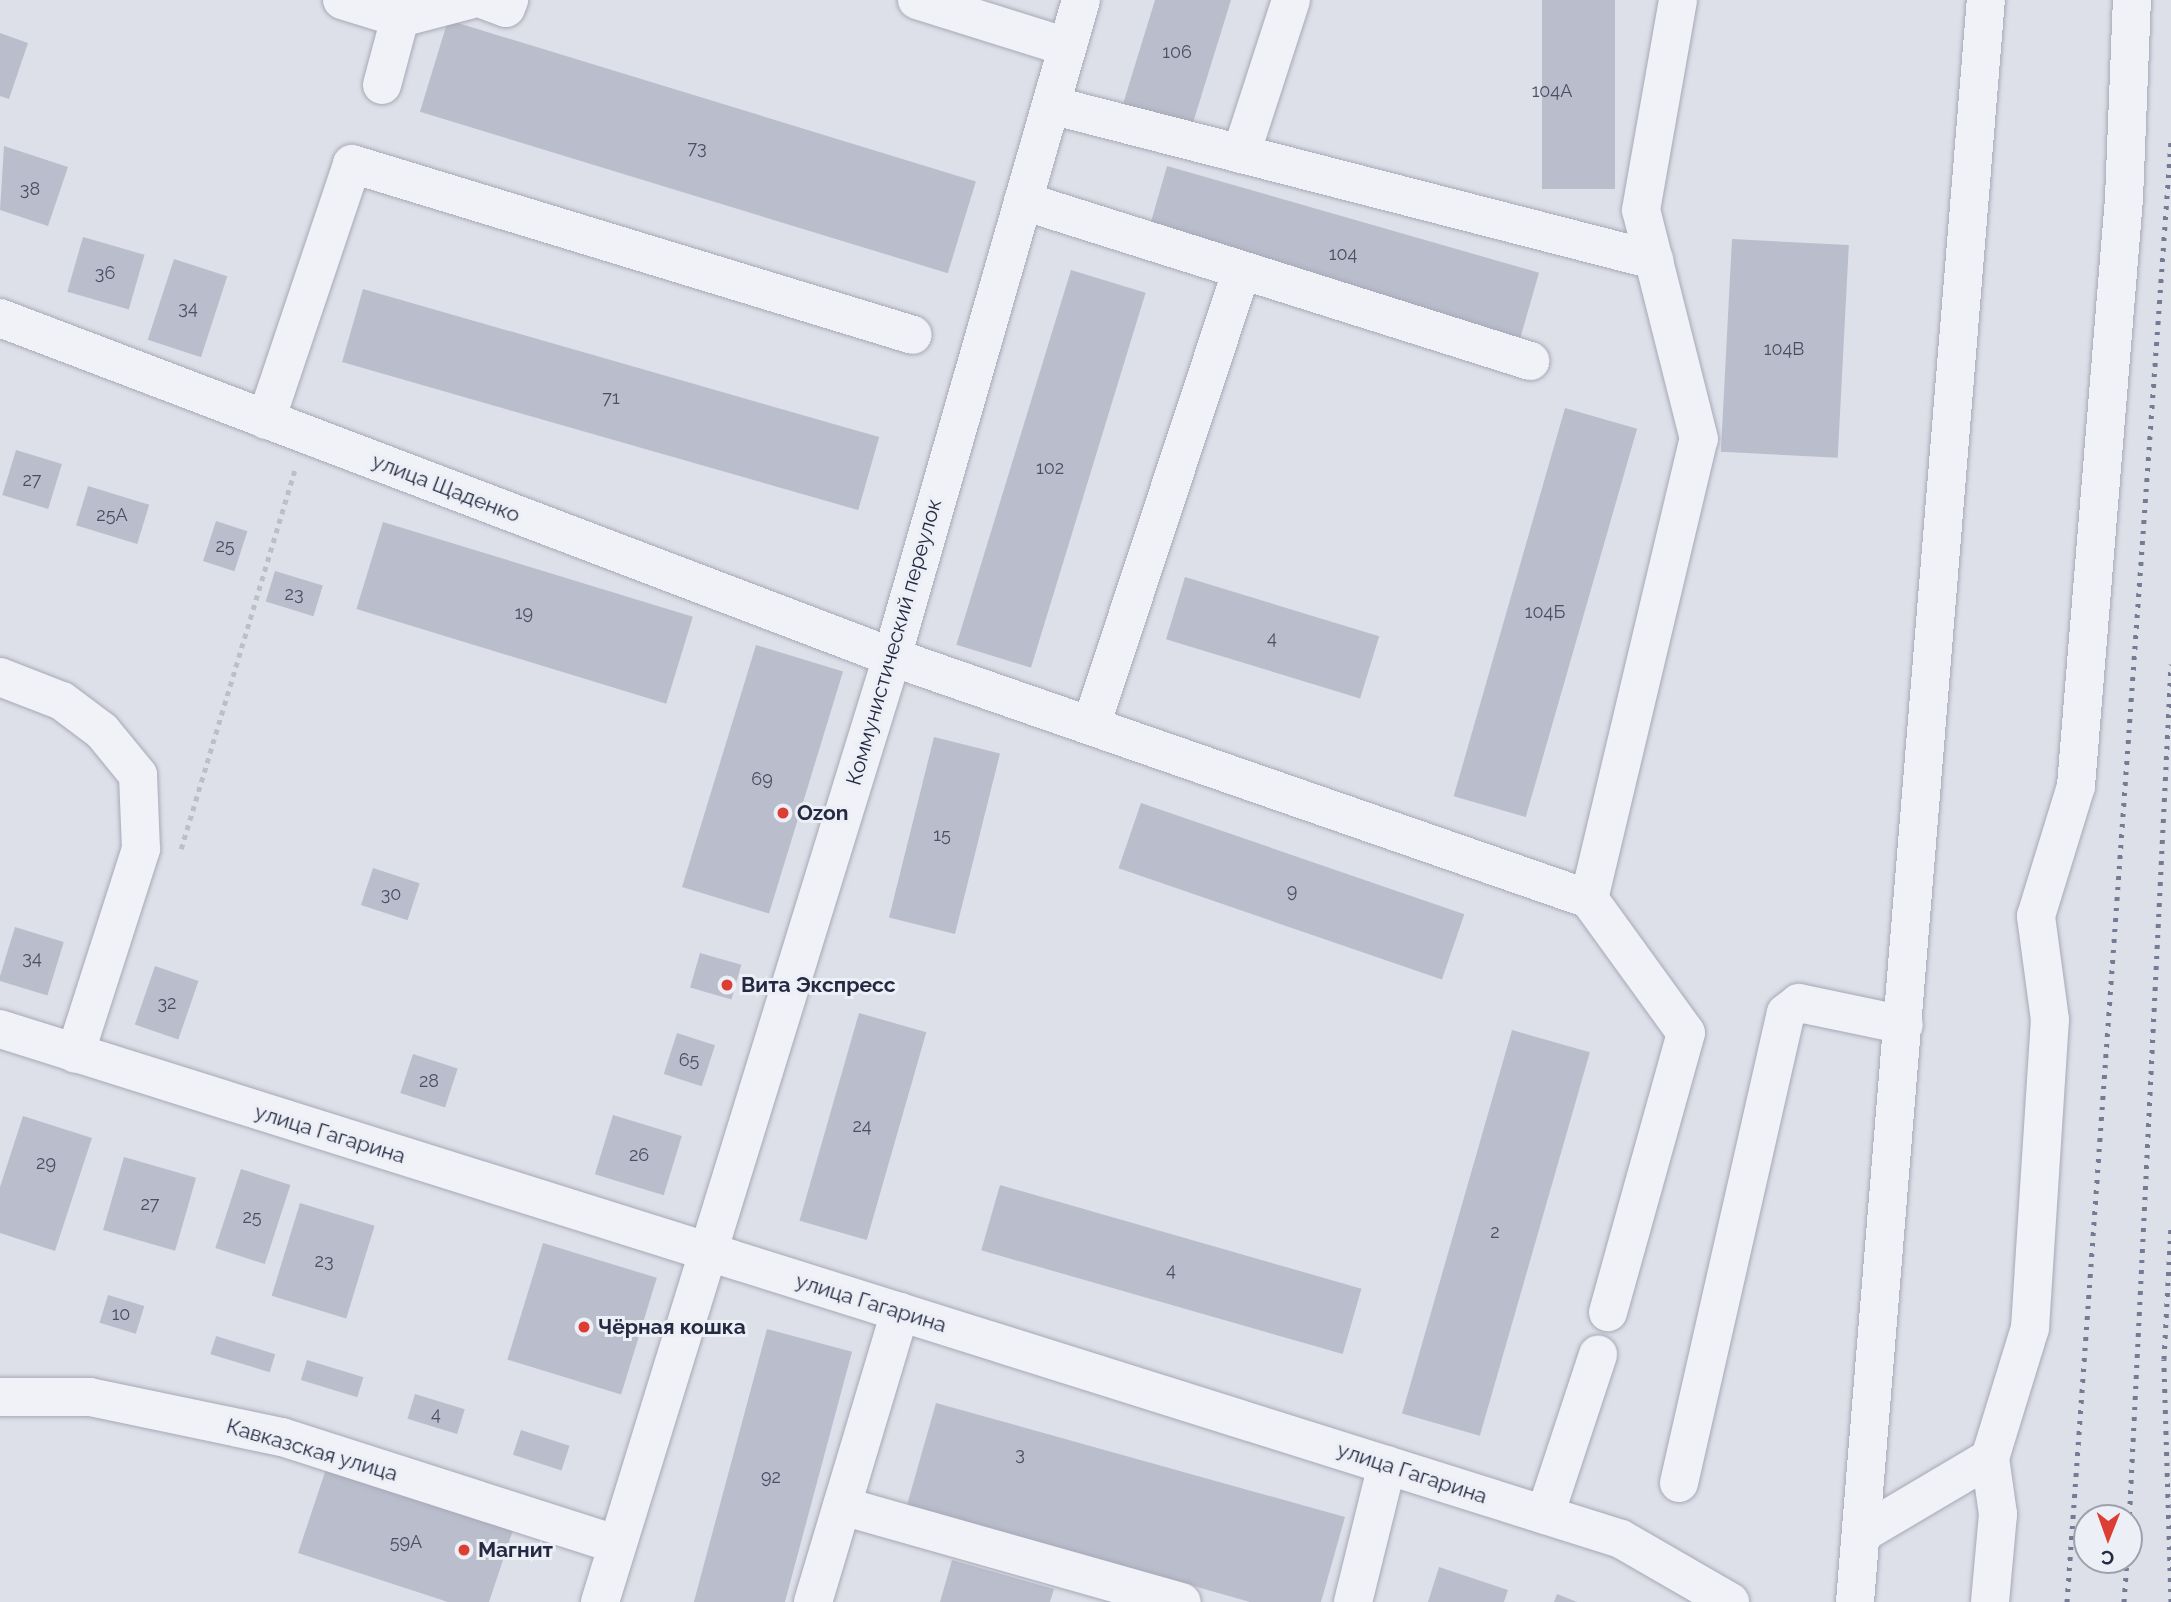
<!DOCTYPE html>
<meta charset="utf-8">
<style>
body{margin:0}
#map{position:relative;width:2171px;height:1602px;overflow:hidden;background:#dee0e9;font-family:Raleway,sans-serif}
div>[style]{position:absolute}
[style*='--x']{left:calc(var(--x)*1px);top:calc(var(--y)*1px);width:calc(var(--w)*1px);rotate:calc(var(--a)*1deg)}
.building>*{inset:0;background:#babdcc;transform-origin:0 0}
.path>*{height:4.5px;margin-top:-2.25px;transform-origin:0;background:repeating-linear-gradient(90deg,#bcbec8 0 5px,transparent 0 10px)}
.roads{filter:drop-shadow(0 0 2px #a6a9b7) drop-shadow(0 0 2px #a6a9b7)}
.minor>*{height:38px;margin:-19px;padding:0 19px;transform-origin:19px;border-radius:19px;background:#f1f2f7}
.rail>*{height:5px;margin-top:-2.5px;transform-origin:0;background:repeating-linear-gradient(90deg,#757b94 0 3.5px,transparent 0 10.5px)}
.dots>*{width:19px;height:19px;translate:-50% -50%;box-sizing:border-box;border:4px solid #edeff6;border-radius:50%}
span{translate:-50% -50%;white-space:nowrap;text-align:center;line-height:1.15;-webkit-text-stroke:6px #edeff6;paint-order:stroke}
.number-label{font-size:18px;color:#4a4f64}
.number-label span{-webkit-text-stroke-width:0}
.street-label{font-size:21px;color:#252a42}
.poi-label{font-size:21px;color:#252a42;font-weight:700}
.left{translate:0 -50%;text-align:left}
.north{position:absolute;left:2073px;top:1504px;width:70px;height:70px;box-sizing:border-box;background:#edeff6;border:2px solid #9da0ae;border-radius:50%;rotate:181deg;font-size:19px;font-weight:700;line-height:28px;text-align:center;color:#252a42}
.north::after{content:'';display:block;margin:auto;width:24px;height:32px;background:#dd3e34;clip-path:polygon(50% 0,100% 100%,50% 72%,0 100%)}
</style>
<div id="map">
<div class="building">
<div style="clip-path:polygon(1155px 0,1231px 0,1192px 126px,1123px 104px)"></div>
<div style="left:1542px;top:0;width:73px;height:189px"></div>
<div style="left:448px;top:20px;width:552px;height:96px;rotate:17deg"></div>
<div style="clip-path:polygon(0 33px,28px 43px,9px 99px,0 96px)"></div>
<div style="clip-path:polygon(4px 146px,68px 167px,48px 226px,0 210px)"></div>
<div style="left:1167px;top:166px;width:387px;height:70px;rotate:16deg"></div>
<div style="left:83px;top:237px;width:64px;height:57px;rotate:16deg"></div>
<div style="left:1732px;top:239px;width:117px;height:213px;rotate:3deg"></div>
<div style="left:174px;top:259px;width:56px;height:85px;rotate:18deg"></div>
<div style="left:1071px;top:270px;width:78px;height:392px;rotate:17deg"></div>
<div style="left:363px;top:289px;width:537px;height:76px;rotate:16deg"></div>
<div style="left:1565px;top:408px;width:75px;height:404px;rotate:16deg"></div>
<div style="left:16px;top:450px;width:48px;height:47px;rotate:17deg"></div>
<div style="left:88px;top:486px;width:64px;height:41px;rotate:17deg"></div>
<div style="left:216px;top:521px;width:33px;height:42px;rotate:18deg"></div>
<div style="left:383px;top:522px;width:324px;height:91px;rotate:17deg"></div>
<div style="left:275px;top:571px;width:50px;height:32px;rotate:17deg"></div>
<div style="left:1185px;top:577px;width:203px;height:65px;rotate:17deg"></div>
<div style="left:756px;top:645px;width:91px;height:253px;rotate:17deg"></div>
<div style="left:934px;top:737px;width:68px;height:186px;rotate:14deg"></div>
<div style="left:1141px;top:803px;width:342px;height:69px;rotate:19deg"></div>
<div style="left:373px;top:868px;width:49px;height:39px;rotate:18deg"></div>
<div style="left:15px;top:927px;width:51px;height:56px;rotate:17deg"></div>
<div style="left:700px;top:953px;width:43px;height:36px;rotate:16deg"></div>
<div style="left:155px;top:966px;width:46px;height:62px;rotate:19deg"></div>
<div style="left:859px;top:1013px;width:70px;height:216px;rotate:16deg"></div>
<div style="left:1512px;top:1030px;width:81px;height:399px;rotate:16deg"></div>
<div style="left:677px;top:1033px;width:40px;height:43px;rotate:18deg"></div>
<div style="left:413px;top:1054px;width:47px;height:41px;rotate:18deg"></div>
<div style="left:613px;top:1115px;width:72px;height:62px;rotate:17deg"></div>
<div style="clip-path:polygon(23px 1116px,92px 1138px,55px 1251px,0 1233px,0 1187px)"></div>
<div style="left:124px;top:1157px;width:75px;height:76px;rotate:16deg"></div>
<div style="left:241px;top:1169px;width:52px;height:83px;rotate:18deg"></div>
<div style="left:1000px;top:1185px;width:376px;height:68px;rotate:16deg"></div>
<div style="left:300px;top:1203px;width:78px;height:97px;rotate:17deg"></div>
<div style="left:543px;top:1243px;width:119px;height:122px;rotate:17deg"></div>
<div style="left:108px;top:1295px;width:38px;height:29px;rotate:17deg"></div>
<div style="left:767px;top:1329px;width:88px;height:284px;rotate:15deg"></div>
<div style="left:216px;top:1336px;width:62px;height:19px;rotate:17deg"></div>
<div style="left:307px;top:1360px;width:59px;height:21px;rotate:17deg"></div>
<div style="left:415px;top:1394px;width:52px;height:26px;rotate:17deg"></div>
<div style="clip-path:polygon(936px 1403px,1345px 1517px,1321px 1602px,1250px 1602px,907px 1505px)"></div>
<div style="left:521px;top:1430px;width:51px;height:26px;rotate:18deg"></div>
<div style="clip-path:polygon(326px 1469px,513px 1530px,489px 1602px,448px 1602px,298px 1553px)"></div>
<div style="clip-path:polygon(952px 1560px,1054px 1589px,1050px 1602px,940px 1602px)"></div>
<div style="clip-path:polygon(1439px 1567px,1508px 1590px,1504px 1602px,1428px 1602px)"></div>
<div style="clip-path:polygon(1557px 1594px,1577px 1602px,1554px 1602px)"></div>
</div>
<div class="path">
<div style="--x:181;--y:849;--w:398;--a:-73.3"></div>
</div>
<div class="roads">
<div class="minor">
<div style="--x:342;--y:0;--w:61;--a:17.2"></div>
<div style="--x:484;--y:0;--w:23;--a:20"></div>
<div style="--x:506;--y:8;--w:9;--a:-69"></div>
<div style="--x:917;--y:0;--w:157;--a:17.4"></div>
<div style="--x:382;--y:85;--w:69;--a:-75"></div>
<div style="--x:400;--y:18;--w:71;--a:-14.6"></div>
<div style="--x:1051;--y:105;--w:623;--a:14.42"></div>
<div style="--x:1241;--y:154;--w:162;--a:-72"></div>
<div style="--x:1023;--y:201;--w:532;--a:17.51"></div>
<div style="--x:0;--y:318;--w:954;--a:20.81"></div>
<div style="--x:892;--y:657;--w:738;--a:19.15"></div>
<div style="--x:1589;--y:899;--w:473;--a:-76.6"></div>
<div style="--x:1699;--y:439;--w:236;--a:-104.2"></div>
<div style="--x:1641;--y:210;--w:213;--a:-80"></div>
<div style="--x:266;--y:420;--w:270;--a:-71.4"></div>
<div style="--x:352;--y:164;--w:586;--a:16.95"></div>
<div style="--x:0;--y:677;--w:66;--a:21.2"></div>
<div style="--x:62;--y:701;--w:50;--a:36.9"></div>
<div style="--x:102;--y:731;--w:57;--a:50.7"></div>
<div style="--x:138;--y:775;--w:74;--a:87.7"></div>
<div style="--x:141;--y:849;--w:215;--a:107.8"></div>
<div style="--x:1091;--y:726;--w:478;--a:-71.7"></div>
<div style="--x:1589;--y:899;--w:165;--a:54.1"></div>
<div style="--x:1686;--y:1033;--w:290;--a:105.6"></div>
<div style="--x:0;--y:1029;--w:1699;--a:17.46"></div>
<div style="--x:1621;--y:1539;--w:126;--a:30"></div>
<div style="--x:0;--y:1397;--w:90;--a:0"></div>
<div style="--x:90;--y:1397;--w:196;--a:11.8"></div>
<div style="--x:282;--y:1437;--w:351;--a:17.8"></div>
<div style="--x:1990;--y:1458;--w:57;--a:81.9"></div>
<div style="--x:1998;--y:1514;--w:88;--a:95.2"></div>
<div style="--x:1679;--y:1483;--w:482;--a:-77.2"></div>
<div style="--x:1786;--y:1013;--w:16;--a:-38"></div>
<div style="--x:1799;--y:1003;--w:107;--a:11.8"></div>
<div style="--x:842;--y:1506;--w:353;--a:15.8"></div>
<div style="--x:1545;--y:1515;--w:169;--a:-71.7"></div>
<div style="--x:1863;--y:1533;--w:147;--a:-30.6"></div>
<div style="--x:1990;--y:1458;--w:136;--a:-72.9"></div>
<div style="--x:2030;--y:1328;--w:309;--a:-86.3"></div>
<div style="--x:2050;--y:1020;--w:105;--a:-97.7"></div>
<div style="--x:2036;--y:916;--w:136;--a:-72.9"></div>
<div style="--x:2076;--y:786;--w:590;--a:-85.33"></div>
<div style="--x:2124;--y:198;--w:198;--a:-87.7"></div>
<div style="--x:600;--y:1602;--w:989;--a:-72.83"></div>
<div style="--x:892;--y:657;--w:684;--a:-73.95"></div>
<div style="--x:813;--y:1602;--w:303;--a:-73.3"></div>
<div style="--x:1353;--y:1602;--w:141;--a:-76.1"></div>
<div style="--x:1855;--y:1602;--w:1607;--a:-85.33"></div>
</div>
</div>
<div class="rail">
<div style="--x:2129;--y:1525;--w:862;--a:-87.21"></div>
<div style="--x:2067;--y:1602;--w:1465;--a:-85.93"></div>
<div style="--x:2124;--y:1602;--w:42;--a:-85.9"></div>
<div style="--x:2171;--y:1602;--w:243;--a:-91.7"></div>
<div style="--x:2164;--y:1359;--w:133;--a:-87"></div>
</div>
<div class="dots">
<div style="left:783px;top:813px;background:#dd3e34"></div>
<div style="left:727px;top:985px;background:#dd3e34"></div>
<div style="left:584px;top:1327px;background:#dd3e34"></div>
<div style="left:464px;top:1550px;background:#dd3e34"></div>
</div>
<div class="number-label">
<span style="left:1177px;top:52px">106</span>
<span style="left:1552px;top:91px">104А</span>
<span style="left:697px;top:148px">73</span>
<span style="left:30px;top:189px">38</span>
<span style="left:1343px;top:254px">104</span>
<span style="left:105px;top:273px">36</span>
<span style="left:188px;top:308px">34</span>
<span style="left:1784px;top:349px">104В</span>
<span style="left:611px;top:398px">71</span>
<span style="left:1050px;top:468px">102</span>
<span style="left:32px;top:480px">27</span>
<span style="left:112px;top:515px">25А</span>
<span style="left:225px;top:546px">25</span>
<span style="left:294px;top:594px">23</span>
<span style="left:1545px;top:612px">104Б</span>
<span style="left:524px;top:613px">19</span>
<span style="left:1272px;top:638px">4</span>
<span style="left:762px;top:779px">69</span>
<span style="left:942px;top:835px">15</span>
<span style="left:1292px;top:891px">9</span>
<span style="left:391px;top:894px">30</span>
<span style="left:32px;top:958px">34</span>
<span style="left:167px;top:1003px">32</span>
<span style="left:689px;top:1060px">65</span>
<span style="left:429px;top:1081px">28</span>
<span style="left:862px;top:1126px">24</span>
<span style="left:639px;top:1155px">26</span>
<span style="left:46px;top:1163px">29</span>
<span style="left:150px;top:1204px">27</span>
<span style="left:252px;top:1217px">25</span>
<span style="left:1495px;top:1232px">2</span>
<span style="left:324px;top:1261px">23</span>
<span style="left:1171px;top:1270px">4</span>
<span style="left:121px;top:1314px">10</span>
<span style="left:436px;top:1414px">4</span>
<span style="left:1020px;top:1454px">3</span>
<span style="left:771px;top:1477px">92</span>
<span style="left:406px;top:1542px">59А</span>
</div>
<div class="street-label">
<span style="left:446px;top:488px;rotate:21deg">улица Щаденко</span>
<span style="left:894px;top:642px;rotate:-74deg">Коммунистический переулок</span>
<span style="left:330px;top:1134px;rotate:17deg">улица Гагарина</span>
<span style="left:871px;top:1303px;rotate:17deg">улица Гагарина</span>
<span style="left:312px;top:1450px;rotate:16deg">Кавказская улица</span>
<span style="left:1412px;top:1473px;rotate:18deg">улица Гагарина</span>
</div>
<div class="poi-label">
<span class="left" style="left:797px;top:813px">Ozon</span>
<span class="left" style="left:741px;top:985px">Вита Экспресс</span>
<span class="left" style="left:598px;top:1327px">Чёрная кошка</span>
<span class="left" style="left:478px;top:1550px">Магнит</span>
</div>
<div class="north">С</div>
</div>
